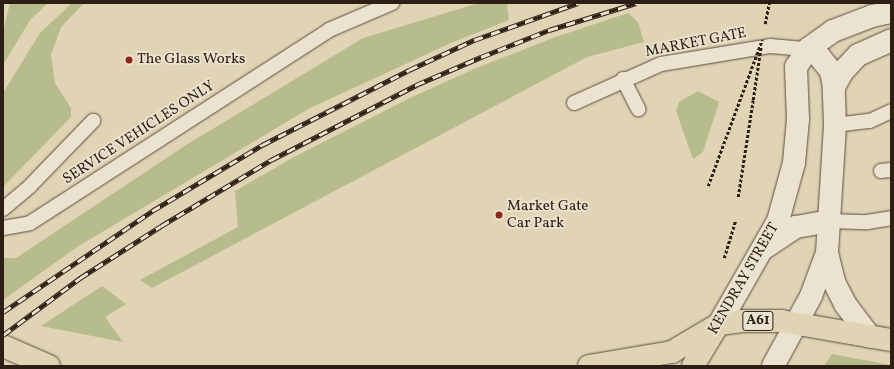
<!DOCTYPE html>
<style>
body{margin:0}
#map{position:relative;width:894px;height:369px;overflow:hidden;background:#e0d4b5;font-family:Vollkorn,serif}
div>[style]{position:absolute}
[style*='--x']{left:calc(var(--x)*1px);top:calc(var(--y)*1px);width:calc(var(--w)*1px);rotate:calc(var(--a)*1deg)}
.green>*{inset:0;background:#b6bc8b}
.path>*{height:2.5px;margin-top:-1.25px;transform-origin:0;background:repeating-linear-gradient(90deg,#2c2015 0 3px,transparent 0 5px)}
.roads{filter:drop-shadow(0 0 1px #594d3d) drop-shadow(0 0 1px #594d3d)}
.service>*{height:14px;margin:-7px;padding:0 7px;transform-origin:7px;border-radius:7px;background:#ebe3cf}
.tertiary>*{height:22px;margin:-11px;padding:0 11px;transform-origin:11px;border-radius:11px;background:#ebe3cf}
.trunk>*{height:22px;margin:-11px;padding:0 11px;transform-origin:11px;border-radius:11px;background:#e0d4b5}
.rail>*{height:4.5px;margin-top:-2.25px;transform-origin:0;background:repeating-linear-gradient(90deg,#ebe3cf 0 9px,#2c2015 0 18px);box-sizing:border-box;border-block:1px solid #2c2015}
.path-bridge>*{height:2.5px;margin-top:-1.25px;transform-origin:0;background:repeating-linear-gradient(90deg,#2c2015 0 3px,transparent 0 5px)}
.dots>*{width:11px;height:11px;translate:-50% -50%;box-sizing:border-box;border:2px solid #ebe3cf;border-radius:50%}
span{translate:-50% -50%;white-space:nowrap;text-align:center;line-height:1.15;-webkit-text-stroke:3.5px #ebe3cf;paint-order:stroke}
.shield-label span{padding:1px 3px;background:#ebe3cf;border:1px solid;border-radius:3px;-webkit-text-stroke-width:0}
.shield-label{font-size:14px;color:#2c2015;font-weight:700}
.street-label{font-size:15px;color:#2c2015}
.poi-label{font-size:15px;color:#2c2015}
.left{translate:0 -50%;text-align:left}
.frame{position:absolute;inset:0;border:4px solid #2c2015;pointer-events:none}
</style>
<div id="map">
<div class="green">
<div style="clip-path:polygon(10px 3px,48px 3px,30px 20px,3px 65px,3px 32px)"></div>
<div style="clip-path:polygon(72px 3px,84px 3px,61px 27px,51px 55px,55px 83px,71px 108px,71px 117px,3px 187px,3px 93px,40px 33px)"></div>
<div style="clip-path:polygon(479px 3px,507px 3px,509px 20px,451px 43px,310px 108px,77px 247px,3px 300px,3px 258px,16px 258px,186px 145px,363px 38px)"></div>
<div style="clip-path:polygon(628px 13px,638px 22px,644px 42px,587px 57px,152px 288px,140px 280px,238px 227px,235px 191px,294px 157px,412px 97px,474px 69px,553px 38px)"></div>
<div style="clip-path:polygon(698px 91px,719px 102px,703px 152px,693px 159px,676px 111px,679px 102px)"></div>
<div style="clip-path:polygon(102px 286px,126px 304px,105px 317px,123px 342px,41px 326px)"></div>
<div style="clip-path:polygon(832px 354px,891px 365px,891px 366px,824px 366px)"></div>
</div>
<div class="path">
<div style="--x:765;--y:24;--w:21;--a:-79"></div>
<div style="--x:738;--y:197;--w:98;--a:-81.2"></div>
<div style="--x:724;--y:258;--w:39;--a:-73"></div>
</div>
<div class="roads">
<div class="service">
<div style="--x:623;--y:79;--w:34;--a:63"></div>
<div style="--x:574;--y:103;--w:95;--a:-24.1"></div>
<div style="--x:661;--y:64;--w:110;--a:-9.4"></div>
<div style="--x:770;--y:46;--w:38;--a:5"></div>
<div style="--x:835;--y:125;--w:35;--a:-7"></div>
<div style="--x:870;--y:121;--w:23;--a:-25"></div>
<div style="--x:881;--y:171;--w:10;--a:-6"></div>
<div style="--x:3;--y:209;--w:35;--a:-40"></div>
<div style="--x:30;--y:186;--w:91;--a:-45.9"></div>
<div style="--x:829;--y:221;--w:38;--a:2"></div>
<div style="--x:867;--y:222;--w:24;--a:-9"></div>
<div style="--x:3;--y:228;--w:27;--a:-10"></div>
<div style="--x:30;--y:223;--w:356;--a:-32.8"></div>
<div style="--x:329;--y:30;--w:69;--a:-23.2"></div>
</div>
<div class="tertiary">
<div style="--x:834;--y:87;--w:18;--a:-61"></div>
<div style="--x:843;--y:71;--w:22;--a:-47"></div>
<div style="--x:858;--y:55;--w:36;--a:-24"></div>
<div style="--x:766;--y:247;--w:36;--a:-34"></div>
<div style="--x:796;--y:227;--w:34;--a:-10"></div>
<div style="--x:827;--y:253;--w:30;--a:76"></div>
<div style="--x:834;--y:282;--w:25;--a:63"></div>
<div style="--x:845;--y:304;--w:41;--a:52.9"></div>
<div style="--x:719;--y:324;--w:119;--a:-60.2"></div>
<div style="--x:778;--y:221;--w:60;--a:-74.6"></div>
<div style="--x:794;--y:163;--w:44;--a:-84.8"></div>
<div style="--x:798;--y:119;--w:52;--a:-92.2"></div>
<div style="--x:796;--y:67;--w:22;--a:-56"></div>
<div style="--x:808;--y:49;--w:31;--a:-36"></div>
<div style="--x:833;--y:31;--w:42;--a:-21"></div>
<div style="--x:872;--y:16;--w:19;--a:-12"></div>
<div style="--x:773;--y:366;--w:80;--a:-61.5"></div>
<div style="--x:811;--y:296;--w:46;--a:-69.6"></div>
<div style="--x:827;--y:253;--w:128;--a:-86.4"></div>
<div style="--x:835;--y:125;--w:38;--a:-92"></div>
<div style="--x:834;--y:87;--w:16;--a:-101"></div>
<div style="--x:831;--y:71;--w:19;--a:-129"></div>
<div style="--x:819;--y:56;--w:13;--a:-148"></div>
</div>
<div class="trunk">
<div style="--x:3;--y:346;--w:50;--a:23.5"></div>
<div style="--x:589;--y:366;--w:84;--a:-9.6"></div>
<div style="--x:672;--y:352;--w:55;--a:-30.8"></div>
<div style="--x:719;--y:324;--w:23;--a:-7"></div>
<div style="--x:742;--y:321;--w:39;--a:0"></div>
<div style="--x:781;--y:321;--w:112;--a:9.8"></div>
<div style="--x:693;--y:366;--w:47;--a:-59"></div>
</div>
</div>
<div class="rail">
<div style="--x:3;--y:312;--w:180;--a:-34.1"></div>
<div style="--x:152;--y:211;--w:128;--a:-31"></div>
<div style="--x:262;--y:145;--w:165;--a:-27"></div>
<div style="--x:409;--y:70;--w:72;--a:-24.8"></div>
<div style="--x:474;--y:40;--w:110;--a:-19.6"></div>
<div style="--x:3;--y:335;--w:96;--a:-36.5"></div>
<div style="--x:80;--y:278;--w:96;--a:-32.7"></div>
<div style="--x:161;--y:226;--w:128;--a:-31"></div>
<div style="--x:271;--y:160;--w:163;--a:-27.3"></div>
<div style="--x:416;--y:85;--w:71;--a:-23.3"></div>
<div style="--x:481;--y:57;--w:73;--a:-21.7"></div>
<div style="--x:549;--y:30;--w:91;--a:-17.2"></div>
</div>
<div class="path-bridge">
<div style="--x:753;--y:100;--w:55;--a:-81.6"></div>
<div style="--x:708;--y:186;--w:156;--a:-69.7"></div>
</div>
<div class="dots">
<div style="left:129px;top:60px;background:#8f2418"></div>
<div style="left:499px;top:215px;background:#8f2418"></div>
</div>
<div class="shield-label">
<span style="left:758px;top:321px">A61</span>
</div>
<div class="street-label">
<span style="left:696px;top:43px;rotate:-11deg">MARKET GATE</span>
<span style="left:139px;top:133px;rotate:-33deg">SERVICE VEHICLES ONLY</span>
<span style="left:744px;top:279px;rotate:-60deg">KENDRAY STREET</span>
</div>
<div class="poi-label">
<span class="left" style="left:137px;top:60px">The Glass Works</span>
<span class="left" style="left:507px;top:215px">Market Gate<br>Car Park</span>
</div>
<div class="frame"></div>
</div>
